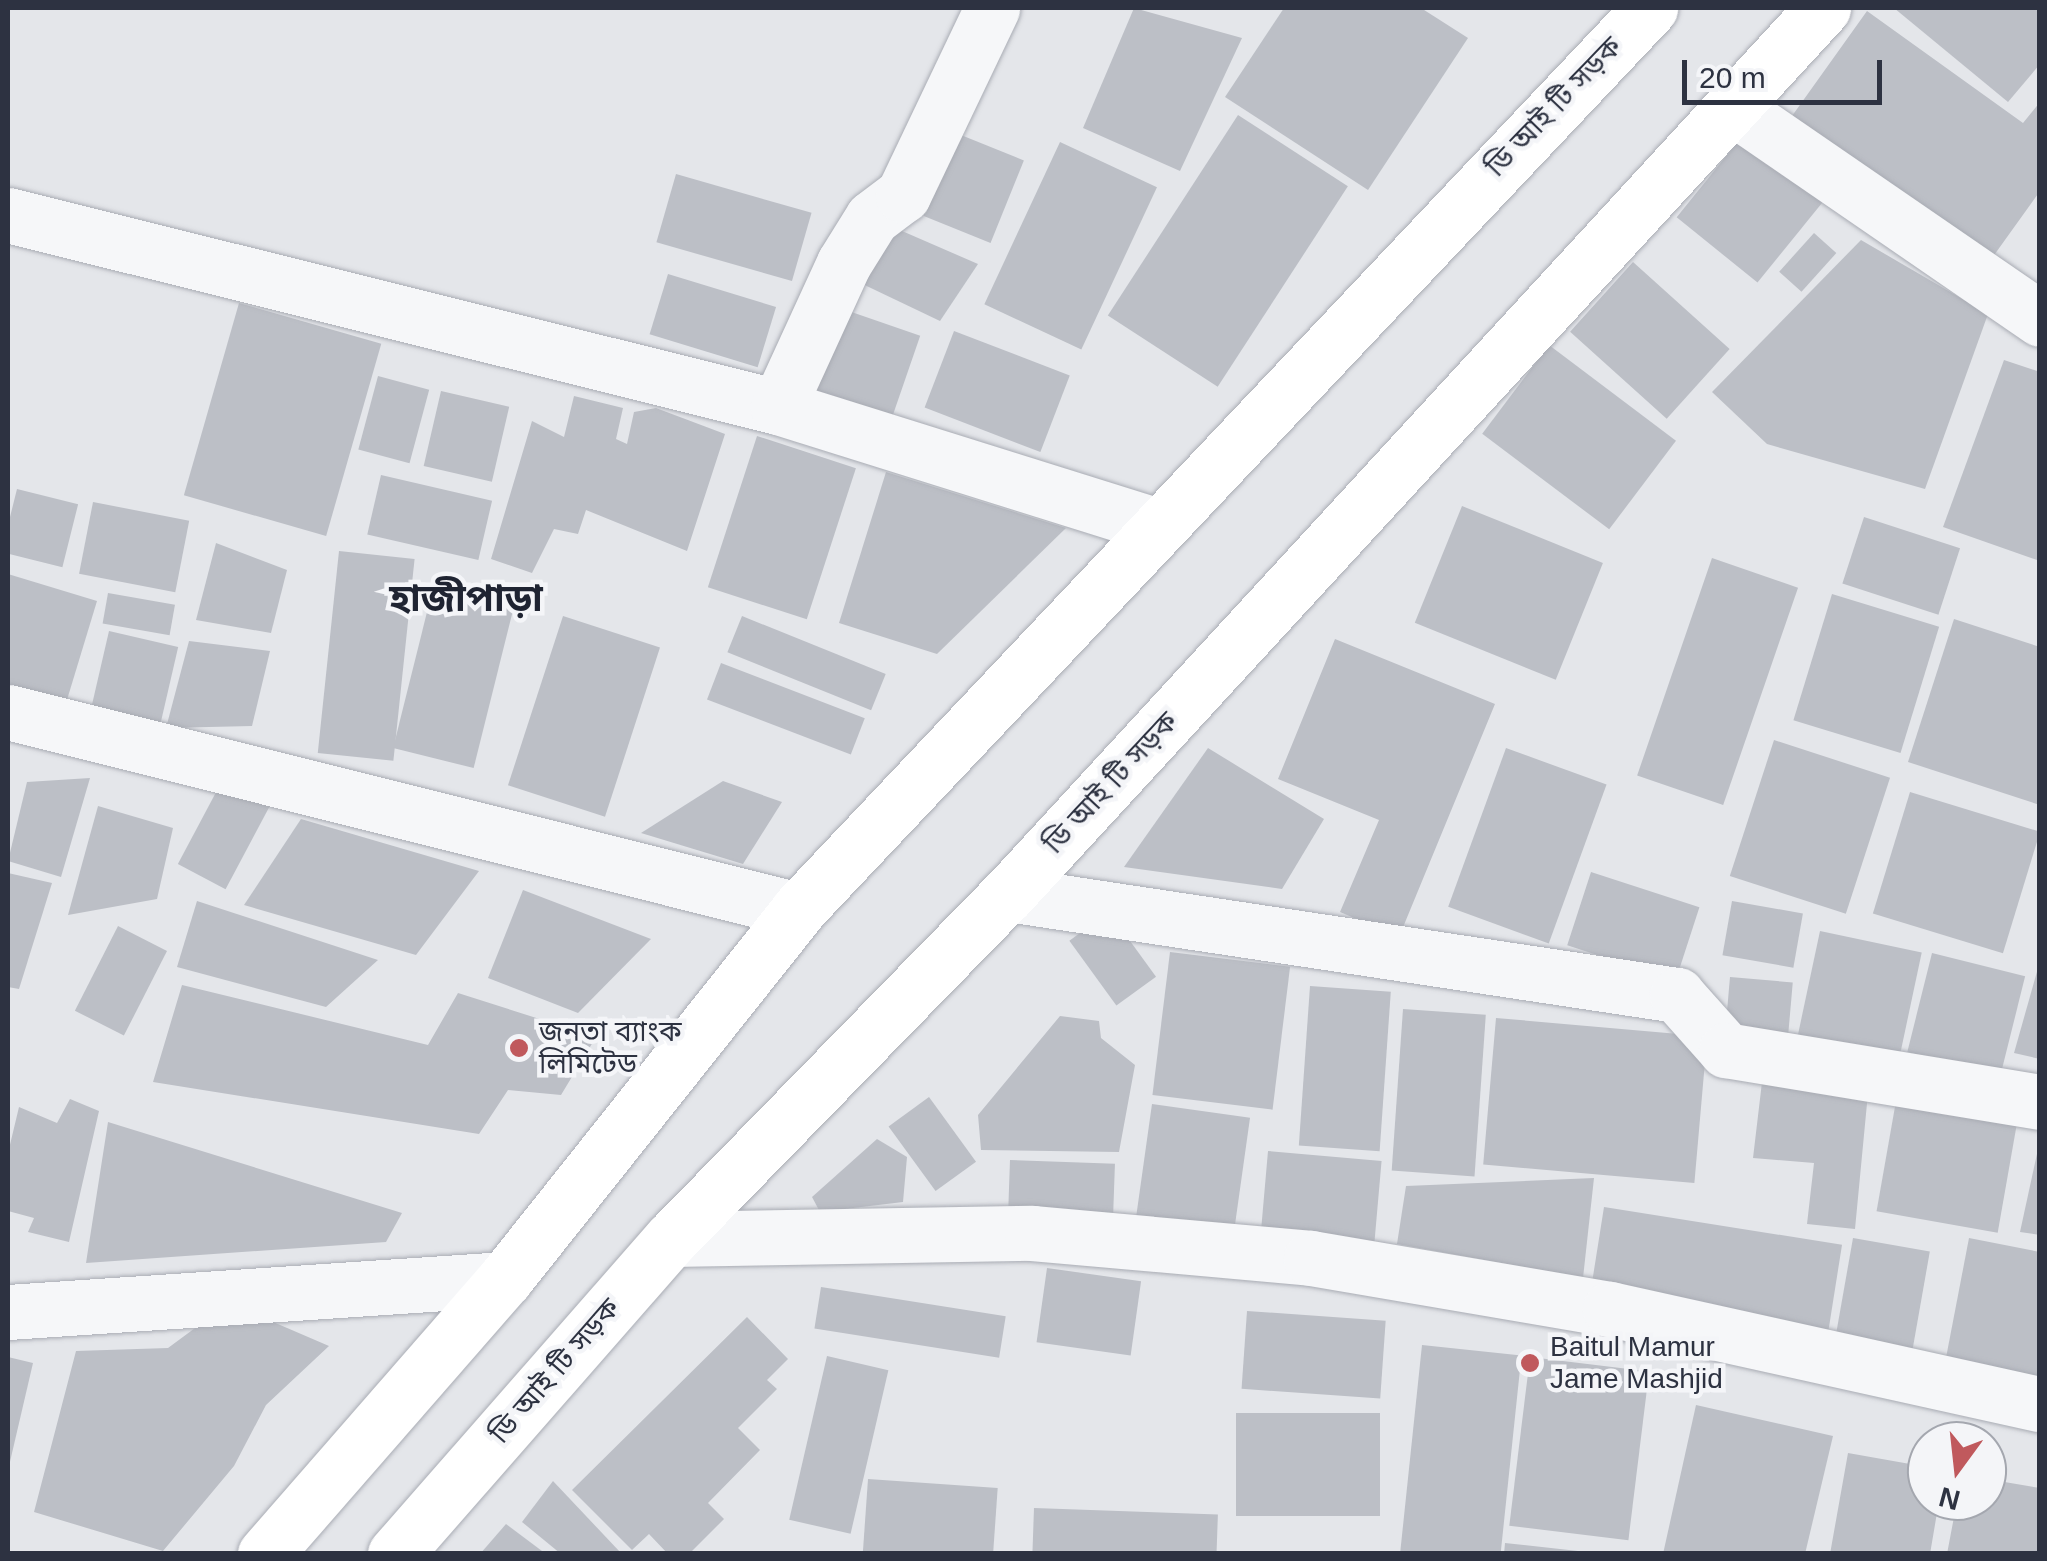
<!DOCTYPE html>
<meta charset="utf-8">
<style>
body{margin:0}
#map{position:relative;width:2047px;height:1561px;overflow:hidden;background:#e4e6ea;font-family:Arial,"Noto Sans Bengali",sans-serif}
div>[style]{position:absolute}
[style*='--x']{left:calc(var(--x)*1px);top:calc(var(--y)*1px);width:calc(var(--w)*1px);rotate:calc(var(--a)*1deg)}
.building>*{inset:0;background:#bcbfc6;transform-origin:0 0}
.roads{filter:drop-shadow(0 0 2px #a9acb4) drop-shadow(0 0 2px #a9acb4)}
.minor>*{height:55px;margin:-27.5px;padding:0 27.5px;transform-origin:27.5px;border-radius:27.5px;background:#f6f7f9}
.major>*{height:55px;margin:-27.5px;padding:0 27.5px;transform-origin:27.5px;border-radius:27.5px;background:#fff}
.dots>*{width:28px;height:28px;translate:-50% -50%;box-sizing:border-box;border:5px solid #f4f5f8;border-radius:50%}
span{translate:-50% -50%;white-space:nowrap;text-align:center;line-height:1.15;-webkit-text-stroke:9px #f4f5f8;paint-order:stroke}
.street-label{font-size:28px;color:#2d3241}
.poi-label{font-size:28px;color:#2d3241}
.left{translate:0 -50%;text-align:left}
.district-label{font-size:38px;color:#1f2432;font-weight:700}
.frame{position:absolute;inset:0;border:10px solid #2d3241;pointer-events:none}
.north{position:absolute;left:1907px;top:1421px;width:100px;height:100px;box-sizing:border-box;background:#f4f5f8;border:2px solid #a4a7af;border-radius:50%;rotate:195deg;font-size:28px;font-weight:700;line-height:40px;text-align:center;color:#2d3241}
.north::after{content:'';display:block;margin:auto;width:35px;height:45px;background:#c0595d;clip-path:polygon(50% 0,100% 100%,50% 72%,0 100%)}
.scale{position:absolute;left:1682px;top:60px;width:200px;height:45px;box-sizing:border-box;border:5px solid #2d3241;border-top:0;padding-left:12px;font-size:30px;line-height:35px;white-space:nowrap;color:#2d3241;-webkit-text-stroke:8px #f4f5f8;paint-order:stroke}
</style>
<div id="map">
<div class="building">
<div style="clip-path:polygon(1134px 8px,1242px 38px,1180px 171px,1083px 128px)"></div>
<div style="clip-path:polygon(1284px 8px,1421px 8px,1468px 38px,1368px 190px,1225px 97px)"></div>
<div style="clip-path:polygon(1894px 8px,2040px 8px,2040px 64px,2008px 102px)"></div>
<div style="clip-path:polygon(1867px 11px,2023px 123px,2040px 102px,2040px 191px,1982px 272px,1782px 130px)"></div>
<div style="left:1238px;top:115px;width:131px;height:239px;rotate:33deg"></div>
<div style="left:946px;top:129px;width:84px;height:89px;rotate:22deg"></div>
<div style="left:1744px;top:134px;width:104px;height:107px;rotate:39deg"></div>
<div style="left:1060px;top:142px;width:107px;height:179px;rotate:25deg"></div>
<div style="left:676px;top:174px;width:141px;height:71px;rotate:16deg"></div>
<div style="clip-path:polygon(879px 221px,978px 264px,940px 321px,852px 279px)"></div>
<div style="left:1814px;top:233px;width:30px;height:52px;rotate:42deg"></div>
<div style="clip-path:polygon(1861px 240px,1988px 314px,1925px 489px,1767px 444px,1712px 392px)"></div>
<div style="left:1633px;top:262px;width:130px;height:94px;rotate:42deg"></div>
<div style="left:668px;top:274px;width:113px;height:63px;rotate:17deg"></div>
<div style="left:239px;top:303px;width:148px;height:200px;rotate:16deg"></div>
<div style="left:837px;top:307px;width:88px;height:95px;rotate:19deg"></div>
<div style="left:954px;top:331px;width:124px;height:82px;rotate:21deg"></div>
<div style="left:1549px;top:345px;width:159px;height:111px;rotate:37deg"></div>
<div style="clip-path:polygon(2004px 360px,2040px 372px,2040px 561px,1943px 527px)"></div>
<div style="left:378px;top:376px;width:53px;height:76px;rotate:15deg"></div>
<div style="left:441px;top:391px;width:70px;height:77px;rotate:13deg"></div>
<div style="clip-path:polygon(574px 396px,623px 408px,616px 439px,627px 444px,634px 412px,656px 408px,725px 434px,687px 551px,586px 510px,578px 534px,554px 529px,532px 573px,491px 559px,532px 421px,564px 437px)"></div>
<div style="left:757px;top:436px;width:104px;height:159px;rotate:18deg"></div>
<div style="clip-path:polygon(886px 472px,1066px 528px,937px 654px,839px 623px)"></div>
<div style="left:381px;top:475px;width:114px;height:61px;rotate:13deg"></div>
<div style="left:17px;top:489px;width:63px;height:65px;rotate:14deg"></div>
<div style="left:93px;top:502px;width:98px;height:73px;rotate:11deg"></div>
<div style="left:1462px;top:506px;width:152px;height:126px;rotate:22deg"></div>
<div style="left:1864px;top:517px;width:101px;height:70px;rotate:18deg"></div>
<div style="clip-path:polygon(216px 543px,287px 570px,271px 633px,196px 620px)"></div>
<div style="left:339px;top:551px;width:76px;height:203px;rotate:6deg"></div>
<div style="left:1712px;top:558px;width:91px;height:230px;rotate:19deg"></div>
<div style="clip-path:polygon(8px 574px,97px 601px,63px 713px,8px 695px)"></div>
<div style="left:434px;top:584px;width:83px;height:169px;rotate:14deg"></div>
<div style="left:108px;top:593px;width:68px;height:31px;rotate:10deg"></div>
<div style="left:1832px;top:594px;width:112px;height:132px;rotate:17deg"></div>
<div style="left:563px;top:616px;width:102px;height:178px;rotate:18deg"></div>
<div style="left:742px;top:616px;width:155px;height:39px;rotate:22deg"></div>
<div style="clip-path:polygon(1954px 619px,2040px 647px,2040px 805px,1908px 762px)"></div>
<div style="left:109px;top:631px;width:71px;height:79px;rotate:13deg"></div>
<div style="clip-path:polygon(1335px 639px,1495px 704px,1399px 937px,1340px 912px,1379px 820px,1278px 779px)"></div>
<div style="clip-path:polygon(189px 641px,270px 651px,252px 726px,166px 728px)"></div>
<div style="left:721px;top:663px;width:154px;height:39px;rotate:21deg"></div>
<div style="left:1774px;top:740px;width:122px;height:143px;rotate:18deg"></div>
<div style="clip-path:polygon(1208px 748px,1324px 819px,1282px 889px,1124px 867px)"></div>
<div style="left:1506px;top:748px;width:107px;height:169px;rotate:20deg"></div>
<div style="clip-path:polygon(90px 778px,61px 877px,8px 861px,27px 782px)"></div>
<div style="left:222px;top:781px;width:54px;height:94px;rotate:28deg"></div>
<div style="clip-path:polygon(723px 781px,782px 802px,743px 864px,641px 833px)"></div>
<div style="left:1910px;top:792px;width:136px;height:127px;rotate:17deg"></div>
<div style="clip-path:polygon(98px 806px,173px 828px,157px 899px,68px 915px)"></div>
<div style="clip-path:polygon(301px 819px,479px 871px,416px 955px,244px 905px)"></div>
<div style="left:1591px;top:872px;width:114px;height:77px;rotate:18deg"></div>
<div style="clip-path:polygon(8px 873px,52px 883px,19px 989px,8px 987px)"></div>
<div style="clip-path:polygon(523px 890px,651px 939px,578px 1013px,488px 978px)"></div>
<div style="clip-path:polygon(197px 901px,378px 960px,326px 1007px,177px 967px)"></div>
<div style="left:1732px;top:901px;width:72px;height:55px;rotate:10deg"></div>
<div style="left:1109px;top:912px;width:80px;height:49px;rotate:54deg"></div>
<div style="left:118px;top:926px;width:55px;height:95px;rotate:27deg"></div>
<div style="left:1820px;top:931px;width:104px;height:107px;rotate:12deg"></div>
<div style="left:1170px;top:952px;width:121px;height:144px;rotate:7deg"></div>
<div style="left:1932px;top:953px;width:96px;height:102px;rotate:14deg"></div>
<div style="clip-path:polygon(2040px 961px,2040px 1059px,2014px 1053px)"></div>
<div style="left:1730px;top:977px;width:63px;height:64px;rotate:5deg"></div>
<div style="clip-path:polygon(182px 985px,428px 1045px,458px 993px,596px 1037px,561px 1095px,508px 1090px,479px 1134px,153px 1082px)"></div>
<div style="left:1310px;top:986px;width:81px;height:160px;rotate:4deg"></div>
<div style="left:1403px;top:1009px;width:83px;height:162px;rotate:4deg"></div>
<div style="clip-path:polygon(1060px 1016px,1099px 1021px,1101px 1038px,1135px 1065px,1119px 1152px,981px 1150px,978px 1115px)"></div>
<div style="left:1496px;top:1018px;width:212px;height:147px;rotate:5deg"></div>
<div style="clip-path:polygon(1762px 1082px,1868px 1093px,1855px 1229px,1807px 1224px,1814px 1163px,1753px 1158px)"></div>
<div style="left:929px;top:1097px;width:80px;height:50px;rotate:54deg"></div>
<div style="clip-path:polygon(70px 1099px,99px 1111px,69px 1242px,28px 1232px,34px 1218px,8px 1211px,8px 1153px,19px 1107px,57px 1123px)"></div>
<div style="left:1896px;top:1101px;width:123px;height:112px;rotate:10deg"></div>
<div style="left:1152px;top:1104px;width:99px;height:128px;rotate:8deg"></div>
<div style="clip-path:polygon(108px 1122px,402px 1213px,386px 1242px,86px 1263px)"></div>
<div style="clip-path:polygon(877px 1139px,907px 1157px,903px 1202px,820px 1212px,812px 1197px)"></div>
<div style="clip-path:polygon(2040px 1140px,2040px 1235px,2020px 1232px)"></div>
<div style="left:1268px;top:1151px;width:114px;height:94px;rotate:5deg"></div>
<div style="left:1010px;top:1160px;width:105px;height:61px;rotate:2deg"></div>
<div style="clip-path:polygon(1594px 1178px,1583px 1278px,1397px 1244px,1406px 1186px)"></div>
<div style="left:1604px;top:1207px;width:241px;height:96px;rotate:9deg"></div>
<div style="left:1853px;top:1238px;width:78px;height:107px;rotate:10deg"></div>
<div style="clip-path:polygon(1969px 1238px,2040px 1252px,2040px 1381px,1945px 1363px)"></div>
<div style="left:1047px;top:1268px;width:95px;height:75px;rotate:8deg"></div>
<div style="left:821px;top:1287px;width:187px;height:42px;rotate:9deg"></div>
<div style="clip-path:polygon(229px 1303px,329px 1346px,266px 1405px,234px 1466px,163px 1551px,34px 1512px,76px 1351px,168px 1348px)"></div>
<div style="left:1247px;top:1311px;width:139px;height:78px;rotate:4deg"></div>
<div style="clip-path:polygon(747px 1317px,788px 1359px,767px 1380px,777px 1389px,738px 1428px,760px 1450px,708px 1503px,724px 1519px,689px 1554px,668px 1554px,649px 1534px,632px 1550px,572px 1490px)"></div>
<div style="left:1422px;top:1345px;width:100px;height:210px;rotate:6deg"></div>
<div style="left:827px;top:1356px;width:63px;height:168px;rotate:13deg"></div>
<div style="clip-path:polygon(8px 1357px,33px 1363px,9px 1466px,8px 1466px)"></div>
<div style="left:1530px;top:1357px;width:120px;height:170px;rotate:7deg"></div>
<div style="clip-path:polygon(1696px 1405px,1833px 1436px,1805px 1554px,1663px 1554px)"></div>
<div style="left:1236px;top:1413px;width:144px;height:103px"></div>
<div style="clip-path:polygon(1848px 1453px,1927px 1467px,1927px 1501px,1939px 1501px,1930px 1554px,1830px 1554px)"></div>
<div style="left:868px;top:1479px;width:130px;height:75px;rotate:4deg"></div>
<div style="clip-path:polygon(1987px 1479px,2040px 1488px,2040px 1554px,1947px 1554px,1957px 1501px,1987px 1501px)"></div>
<div style="clip-path:polygon(553px 1481px,620px 1552px,618px 1554px,561px 1554px,522px 1522px)"></div>
<div style="left:1034px;top:1508px;width:184px;height:46px;rotate:2deg"></div>
<div style="clip-path:polygon(506px 1524px,546px 1554px,480px 1554px)"></div>
<div style="clip-path:polygon(1505px 1543px,1578px 1551px,1577px 1554px,1504px 1554px)"></div>
</div>
<div class="roads">
<div class="minor">
<div style="--x:1732;--y:107;--w:374;--a:34.5"></div>
<div style="--x:8;--y:215;--w:794;--a:14"></div>
<div style="--x:778;--y:407;--w:395;--a:17.4"></div>
<div style="--x:778;--y:407;--w:158;--a:-65.4"></div>
<div style="--x:844;--y:263;--w:53;--a:-58.1"></div>
<div style="--x:872;--y:218;--w:39;--a:-37"></div>
<div style="--x:903;--y:195;--w:207;--a:-64.5"></div>
<div style="--x:8;--y:712;--w:814;--a:14.07"></div>
<div style="--x:1008;--y:894;--w:677;--a:8.59"></div>
<div style="--x:1677;--y:995;--w:74;--a:48.3"></div>
<div style="--x:1726;--y:1050;--w:318;--a:9.4"></div>
<div style="--x:671;--y:1239;--w:361;--a:-1"></div>
<div style="--x:1032;--y:1233;--w:280;--a:5.1"></div>
<div style="--x:1311;--y:1258;--w:303;--a:9.7"></div>
<div style="--x:1610;--y:1309;--w:440;--a:12.5"></div>
<div style="--x:8;--y:1312;--w:498;--a:-3.8"></div>
</div>
<div class="major">
<div style="--x:265;--y:1554;--w:365;--a:-48.9"></div>
<div style="--x:505;--y:1279;--w:471;--a:-51.5"></div>
<div style="--x:798;--y:910;--w:1241;--a:-46.63"></div>
<div style="--x:395;--y:1554;--w:419;--a:-48.8"></div>
<div style="--x:671;--y:1239;--w:482;--a:-45.7"></div>
<div style="--x:1008;--y:894;--w:1204;--a:-47.39"></div>
</div>
</div>
<div class="dots">
<div style="left:519px;top:1048px;background:#c0595d"></div>
<div style="left:1530px;top:1363px;background:#c0595d"></div>
</div>
<div class="street-label">
<span style="left:1554px;top:107px;rotate:-46deg">ডি আই টি সড়ক</span>
<span style="left:1111px;top:783px;rotate:-47deg">ডি আই টি সড়ক</span>
<span style="left:555px;top:1371px;rotate:-49deg">ডি আই টি সড়ক</span>
</div>
<div class="poi-label">
<span class="left" style="left:539px;top:1048px">জনতা ব্যাংক<br>লিমিটেড</span>
<span class="left" style="left:1550px;top:1363px">Baitul Mamur<br>Jame Mashjid</span>
</div>
<div class="district-label">
<span style="left:466px;top:599px">হাজীপাড়া</span>
</div>
<div class="frame"></div>
<div class="north">N</div>
<div class="scale">20 m</div>
</div>
